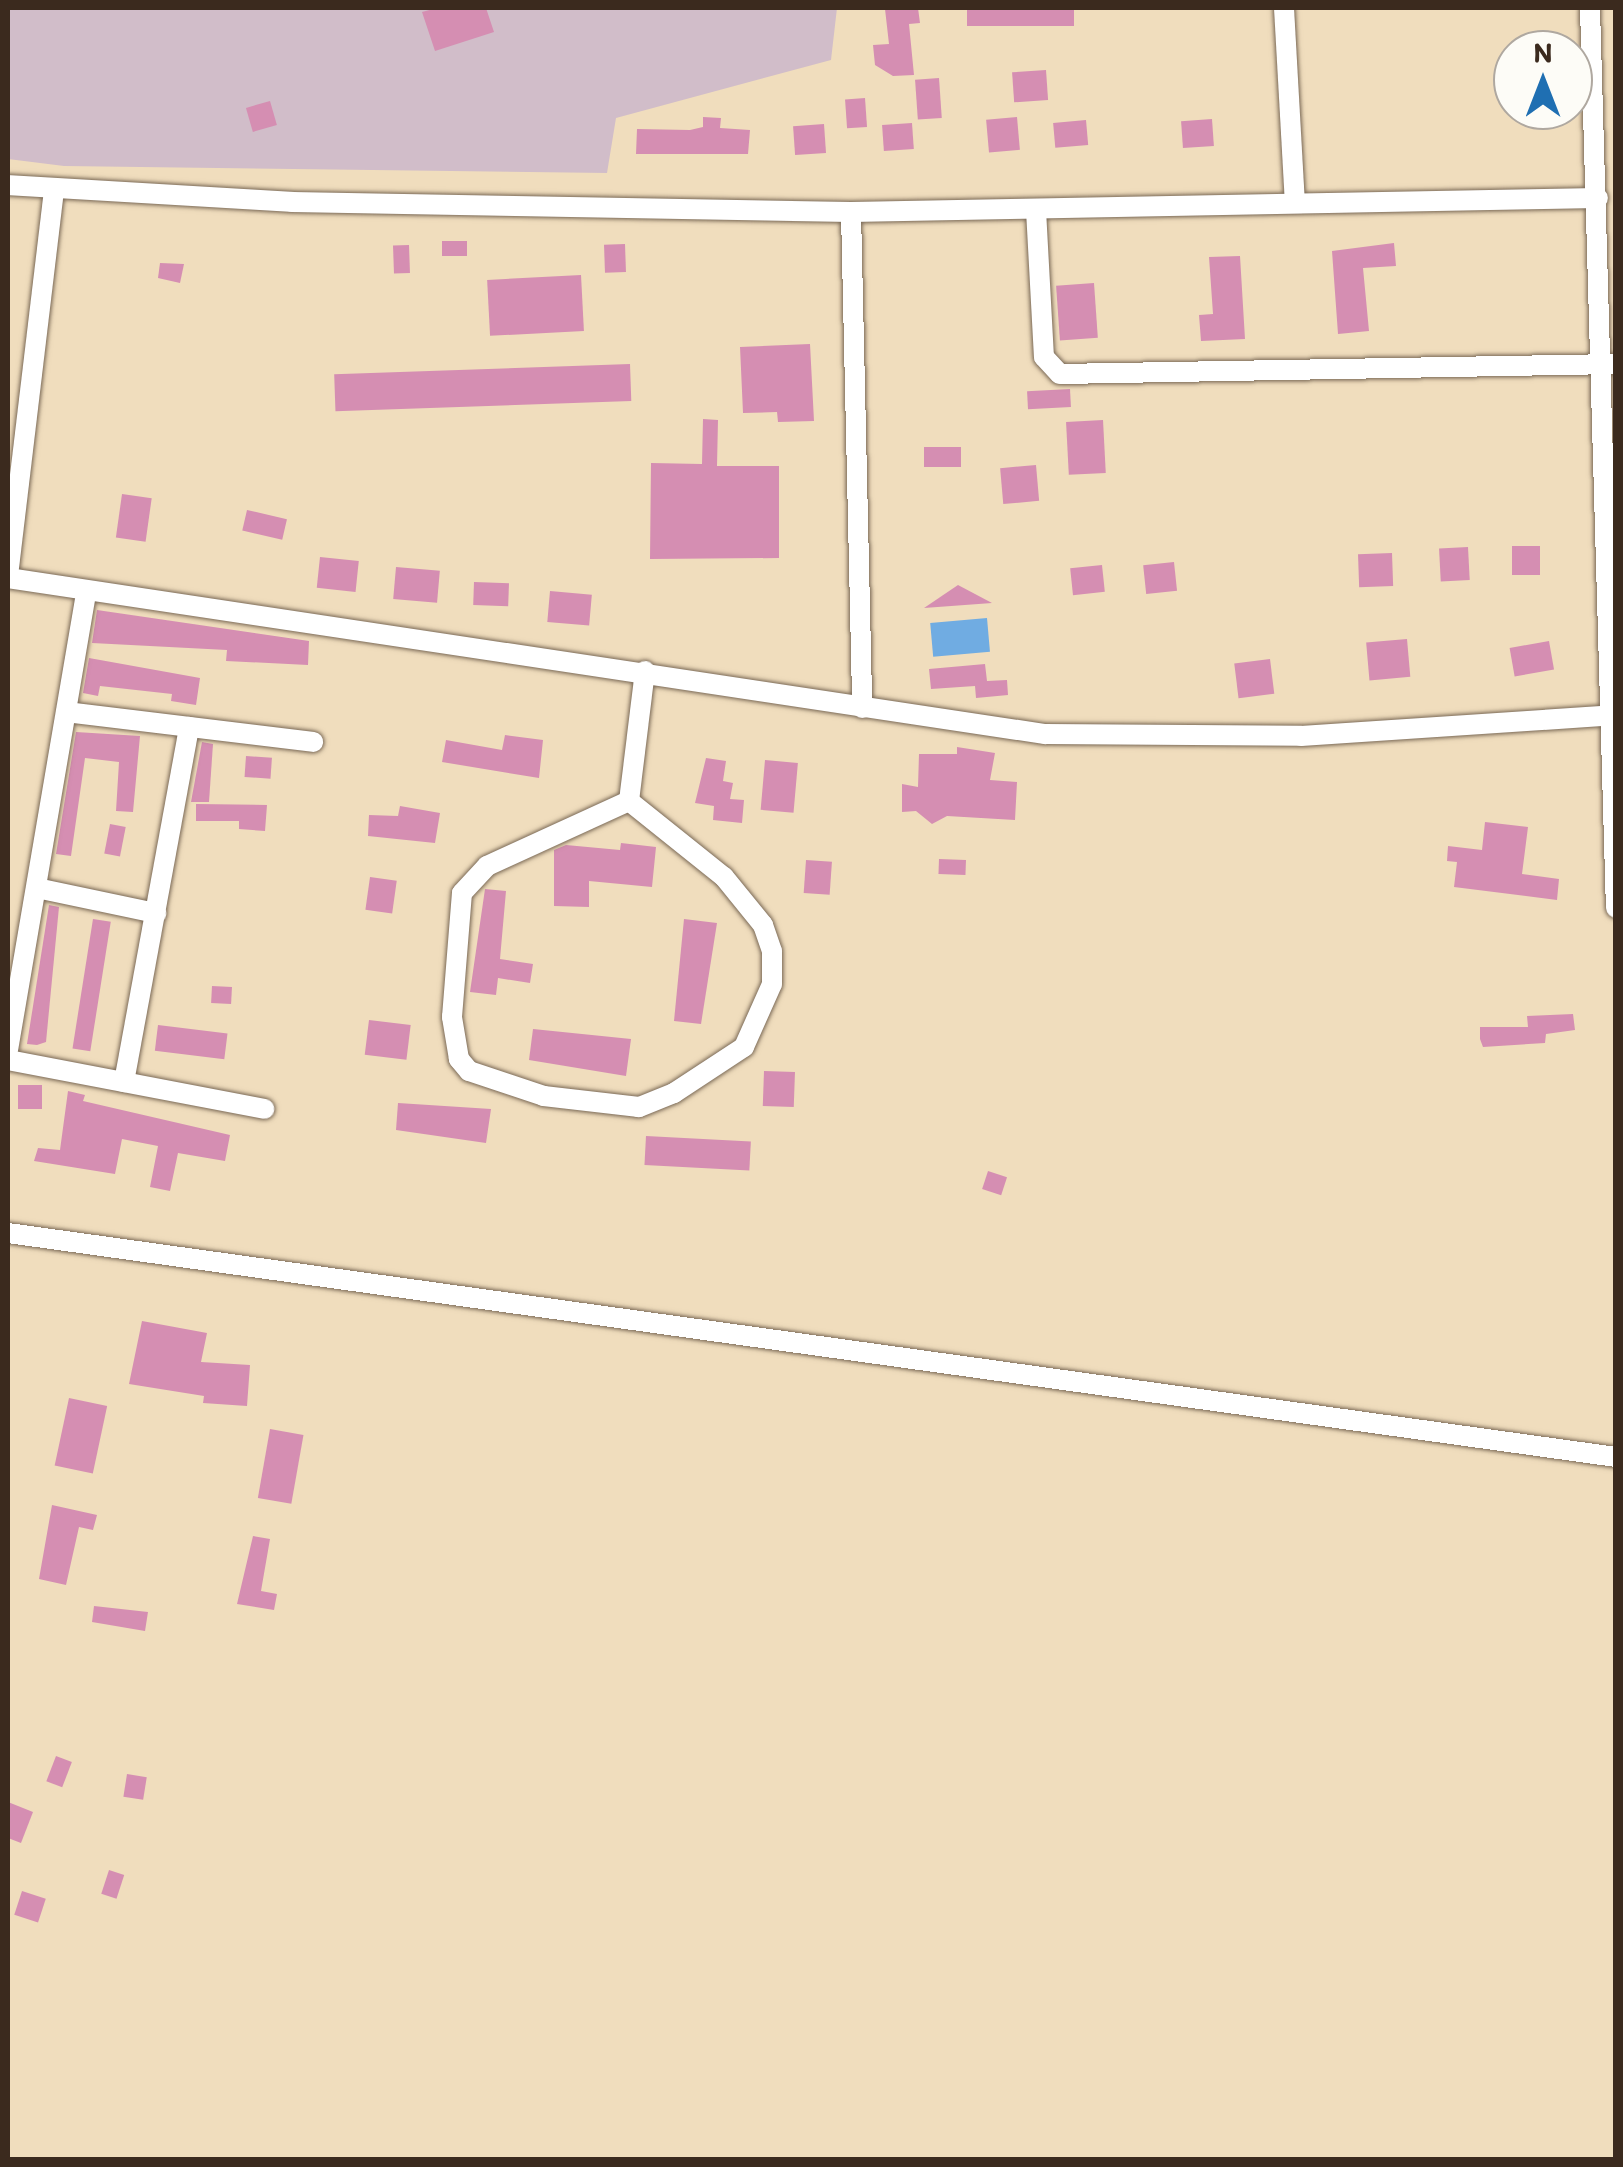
<!DOCTYPE html>
<style>
body{margin:0}
#map{position:relative;width:1623px;height:2167px;overflow:hidden;background:#f0ddbd;font-family:Itim,sans-serif}
div>[style]{position:absolute}
[style*='--x']{left:calc(var(--x)*1px);top:calc(var(--y)*1px);width:calc(var(--w)*1px);rotate:calc(var(--a)*1deg)}
.industrial>*{inset:0;background:#d1bdc9}
.water>*{inset:0;background:#70ace2;transform-origin:0 0}
.building>*{inset:0;background:#d58eb2;transform-origin:0 0}
.roads{filter:drop-shadow(0 0 2px #7a6956) drop-shadow(0 0 2px #7a6956)}
.minor>*{height:20px;margin:-10px;padding:0 10px;transform-origin:10px;border-radius:10px;background:#fff}
span{translate:-50% -50%;white-space:nowrap;text-align:center;line-height:1.15;-webkit-text-stroke:8px #fdfcf7;paint-order:stroke}
.frame{position:absolute;inset:0;border:10px solid #3b2a1e;pointer-events:none}
.north{position:absolute;left:1493px;top:30px;width:100px;height:100px;box-sizing:border-box;background:#fdfcf7;border:2px solid #afa8a0;border-radius:50%;rotate:0deg;font-size:28px;font-weight:700;line-height:40px;text-align:center;color:#3b2a1e}
.north::after{content:'';display:block;margin:auto;width:35px;height:45px;background:#1f6fb2;clip-path:polygon(50% 0,100% 100%,50% 72%,0 100%)}
</style>
<div id="map">
<div class="industrial">
<div style="clip-path:polygon(8px 8px,837px 8px,831px 60px,616px 118px,607px 173px,64px 166px,8px 159px)"></div>
</div>
<div class="water">
<div style="left:987px;top:618px;width:34px;height:57px;rotate:85deg"></div>
</div>
<div class="building">
<div style="clip-path:polygon(437px 8px,486px 8px,494px 32px,435px 51px,422px 12px)"></div>
<div style="clip-path:polygon(918px 8px,920px 23px,909px 24px,914px 75px,893px 76px,875px 65px,873px 45px,889px 44px,885px 9px)"></div>
<div style="left:967px;top:8px;width:107px;height:18px"></div>
<div style="left:1046px;top:70px;width:30px;height:34px;rotate:86deg"></div>
<div style="left:939px;top:78px;width:40px;height:24px;rotate:86deg"></div>
<div style="left:865px;top:98px;width:29px;height:20px;rotate:86deg"></div>
<div style="left:270px;top:101px;width:25px;height:25px;rotate:74deg"></div>
<div style="clip-path:polygon(703px 117px,721px 118px,720px 128px,750px 130px,748px 154px,636px 154px,637px 129px,690px 130px,703px 127px)"></div>
<div style="left:1017px;top:117px;width:33px;height:31px;rotate:85deg"></div>
<div style="left:1212px;top:119px;width:27px;height:31px;rotate:86deg"></div>
<div style="left:1086px;top:120px;width:25px;height:33px;rotate:85deg"></div>
<div style="left:912px;top:123px;width:26px;height:30px;rotate:86deg"></div>
<div style="left:824px;top:124px;width:29px;height:31px;rotate:86deg"></div>
<div style="left:467px;top:241px;width:15px;height:25px;rotate:90deg"></div>
<div style="clip-path:polygon(1394px 243px,1396px 266px,1363px 268px,1369px 331px,1338px 334px,1332px 251px)"></div>
<div style="left:625px;top:244px;width:28px;height:21px;rotate:88deg"></div>
<div style="left:409px;top:245px;width:28px;height:16px;rotate:88deg"></div>
<div style="clip-path:polygon(1240px 256px,1245px 339px,1201px 341px,1199px 315px,1213px 314px,1209px 257px)"></div>
<div style="clip-path:polygon(160px 263px,184px 264px,180px 283px,158px 278px)"></div>
<div style="left:581px;top:275px;width:56px;height:94px;rotate:87deg"></div>
<div style="left:1094px;top:283px;width:55px;height:38px;rotate:86deg"></div>
<div style="clip-path:polygon(810px 344px,814px 421px,778px 422px,777px 412px,743px 413px,740px 347px)"></div>
<div style="left:630px;top:364px;width:37px;height:296px;rotate:88deg"></div>
<div style="left:1070px;top:389px;width:18px;height:43px;rotate:87deg"></div>
<div style="clip-path:polygon(703px 419px,718px 420px,717px 466px,779px 466px,779px 558px,650px 559px,651px 463px,702px 464px)"></div>
<div style="left:1103px;top:420px;width:53px;height:37px;rotate:87deg"></div>
<div style="left:924px;top:447px;width:37px;height:20px"></div>
<div style="left:1036px;top:465px;width:36px;height:36px;rotate:85deg"></div>
<div style="left:122px;top:494px;width:30px;height:44px;rotate:8deg"></div>
<div style="left:247px;top:510px;width:41px;height:21px;rotate:13deg"></div>
<div style="left:1512px;top:546px;width:28px;height:29px"></div>
<div style="left:1468px;top:547px;width:33px;height:29px;rotate:87deg"></div>
<div style="left:1392px;top:553px;width:33px;height:34px;rotate:88deg"></div>
<div style="left:320px;top:557px;width:39px;height:31px;rotate:6deg"></div>
<div style="left:1174px;top:562px;width:29px;height:31px;rotate:84deg"></div>
<div style="left:1102px;top:565px;width:27px;height:32px;rotate:84deg"></div>
<div style="left:396px;top:567px;width:44px;height:32px;rotate:5deg"></div>
<div style="left:474px;top:582px;width:35px;height:23px;rotate:2deg"></div>
<div style="clip-path:polygon(958px 585px,992px 603px,924px 608px)"></div>
<div style="left:550px;top:591px;width:42px;height:31px;rotate:5deg"></div>
<div style="clip-path:polygon(97px 610px,309px 641px,308px 665px,226px 661px,227px 650px,92px 643px)"></div>
<div style="left:1407px;top:639px;width:38px;height:41px;rotate:85deg"></div>
<div style="left:1549px;top:641px;width:29px;height:40px;rotate:80deg"></div>
<div style="clip-path:polygon(89px 658px,200px 678px,196px 705px,171px 701px,172px 694px,100px 686px,98px 696px,83px 693px)"></div>
<div style="left:1270px;top:659px;width:35px;height:36px;rotate:83deg"></div>
<div style="clip-path:polygon(985px 664px,987px 681px,1007px 680px,1008px 695px,976px 698px,975px 686px,931px 689px,929px 669px)"></div>
<div style="clip-path:polygon(76px 732px,140px 736px,133px 812px,116px 811px,119px 762px,85px 758px,71px 856px,56px 854px)"></div>
<div style="clip-path:polygon(505px 735px,543px 740px,539px 778px,442px 762px,446px 740px,502px 750px)"></div>
<div style="clip-path:polygon(202px 742px,213px 744px,209px 802px,191px 802px)"></div>
<div style="clip-path:polygon(957px 747px,995px 753px,990px 780px,1017px 782px,1015px 820px,947px 816px,932px 824px,916px 811px,902px 812px,902px 784px,918px 787px,919px 754px,957px 754px)"></div>
<div style="left:246px;top:756px;width:26px;height:21px;rotate:4deg"></div>
<div style="clip-path:polygon(706px 758px,726px 761px,723px 781px,733px 783px,730px 799px,744px 800px,742px 823px,713px 820px,714px 806px,695px 803px)"></div>
<div style="left:765px;top:760px;width:33px;height:50px;rotate:5deg"></div>
<div style="clip-path:polygon(196px 804px,267px 805px,265px 831px,239px 829px,239px 821px,196px 821px)"></div>
<div style="clip-path:polygon(400px 806px,440px 813px,435px 843px,368px 836px,369px 815px,398px 816px)"></div>
<div style="clip-path:polygon(1485px 822px,1528px 827px,1522px 874px,1559px 879px,1557px 900px,1454px 887px,1457px 862px,1447px 861px,1448px 846px,1482px 850px)"></div>
<div style="left:110px;top:824px;width:16px;height:30px;rotate:11deg"></div>
<div style="clip-path:polygon(621px 843px,656px 847px,652px 887px,589px 881px,589px 907px,554px 906px,554px 850px,566px 845px,620px 850px)"></div>
<div style="left:939px;top:859px;width:27px;height:15px;rotate:2deg"></div>
<div style="left:806px;top:860px;width:26px;height:33px;rotate:4deg"></div>
<div style="left:370px;top:877px;width:27px;height:33px;rotate:8deg"></div>
<div style="clip-path:polygon(485px 889px,506px 891px,500px 959px,533px 964px,530px 983px,498px 978px,496px 995px,470px 992px)"></div>
<div style="clip-path:polygon(49px 905px,59px 907px,46px 1042px,37px 1045px,27px 1044px)"></div>
<div style="left:93px;top:919px;width:18px;height:131px;rotate:9deg"></div>
<div style="clip-path:polygon(684px 919px,717px 923px,701px 1024px,674px 1021px)"></div>
<div style="left:212px;top:986px;width:20px;height:17px;rotate:3deg"></div>
<div style="clip-path:polygon(1573px 1014px,1575px 1030px,1546px 1034px,1545px 1043px,1483px 1047px,1480px 1039px,1480px 1027px,1528px 1027px,1527px 1016px)"></div>
<div style="left:369px;top:1020px;width:42px;height:35px;rotate:7deg"></div>
<div style="left:158px;top:1025px;width:70px;height:26px;rotate:7deg"></div>
<div style="clip-path:polygon(533px 1029px,631px 1039px,626px 1076px,529px 1060px)"></div>
<div style="left:764px;top:1071px;width:31px;height:35px;rotate:2deg"></div>
<div style="left:18px;top:1085px;width:24px;height:24px"></div>
<div style="clip-path:polygon(68px 1091px,85px 1095px,83px 1101px,230px 1135px,225px 1161px,178px 1153px,170px 1191px,150px 1187px,158px 1146px,122px 1139px,115px 1174px,34px 1161px,38px 1148px,60px 1150px)"></div>
<div style="clip-path:polygon(398px 1103px,491px 1109px,486px 1143px,396px 1130px)"></div>
<div style="left:646px;top:1136px;width:105px;height:29px;rotate:3deg"></div>
<div style="left:988px;top:1171px;width:20px;height:19px;rotate:18deg"></div>
<div style="clip-path:polygon(142px 1321px,207px 1333px,201px 1362px,250px 1365px,247px 1406px,203px 1403px,204px 1396px,129px 1384px)"></div>
<div style="left:69px;top:1398px;width:39px;height:69px;rotate:12deg"></div>
<div style="left:270px;top:1429px;width:34px;height:70px;rotate:10deg"></div>
<div style="clip-path:polygon(52px 1505px,97px 1515px,93px 1530px,79px 1527px,66px 1585px,39px 1579px)"></div>
<div style="clip-path:polygon(253px 1536px,270px 1539px,261px 1591px,277px 1594px,274px 1610px,237px 1604px)"></div>
<div style="clip-path:polygon(94px 1606px,148px 1612px,145px 1631px,92px 1622px)"></div>
<div style="left:56px;top:1756px;width:17px;height:27px;rotate:21deg"></div>
<div style="left:127px;top:1774px;width:20px;height:23px;rotate:9deg"></div>
<div style="clip-path:polygon(8px 1802px,33px 1812px,21px 1843px,8px 1838px)"></div>
<div style="left:109px;top:1870px;width:16px;height:25px;rotate:18deg"></div>
<div style="left:22px;top:1891px;width:25px;height:25px;rotate:18deg"></div>
</div>
<div class="roads">
<div class="minor">
<div style="--x:1284;--y:8;--w:195;--a:86.8"></div>
<div style="--x:1590;--y:8;--w:900;--a:88.35"></div>
<div style="--x:8;--y:185;--w:285;--a:3.4"></div>
<div style="--x:292;--y:202;--w:559;--a:1.02"></div>
<div style="--x:851;--y:212;--w:747;--a:-1.07"></div>
<div style="--x:1036;--y:210;--w:147;--a:86.9"></div>
<div style="--x:1044;--y:357;--w:23;--a:47"></div>
<div style="--x:1060;--y:374;--w:556;--a:-1.03"></div>
<div style="--x:851;--y:212;--w:496;--a:88.7"></div>
<div style="--x:8;--y:576;--w:388;--a:-83.2"></div>
<div style="--x:8;--y:578;--w:1049;--a:8.56"></div>
<div style="--x:1045;--y:734;--w:256;--a:0.4"></div>
<div style="--x:1301;--y:736;--w:316;--a:-3.8"></div>
<div style="--x:66;--y:712;--w:249;--a:6.9"></div>
<div style="--x:629;--y:801;--w:122;--a:38.7"></div>
<div style="--x:724;--y:877;--w:62;--a:50.9"></div>
<div style="--x:763;--y:925;--w:28;--a:71"></div>
<div style="--x:772;--y:951;--w:33;--a:90"></div>
<div style="--x:772;--y:984;--w:69;--a:114"></div>
<div style="--x:744;--y:1047;--w:84;--a:146.7"></div>
<div style="--x:674;--y:1093;--w:38;--a:158"></div>
<div style="--x:639;--y:1107;--w:96;--a:-173.4"></div>
<div style="--x:544;--y:1096;--w:79;--a:-161.6"></div>
<div style="--x:469;--y:1071;--w:16;--a:-130"></div>
<div style="--x:459;--y:1059;--w:43;--a:-99.5"></div>
<div style="--x:452;--y:1017;--w:124;--a:-85.4"></div>
<div style="--x:462;--y:893;--w:37;--a:-47"></div>
<div style="--x:487;--y:866;--w:156;--a:-24.6"></div>
<div style="--x:629;--y:801;--w:131;--a:-83"></div>
<div style="--x:37;--y:888;--w:122;--a:11.9"></div>
<div style="--x:8;--y:1050;--w:462;--a:-80.3"></div>
<div style="--x:8;--y:1060;--w:261;--a:10.8"></div>
<div style="--x:124;--y:1082;--w:361;--a:-79.6"></div>
<div style="--x:8;--y:1233;--w:1624;--a:7.93"></div>
</div>
</div>
<div class="frame"></div>
<div class="north">N</div>
</div>
